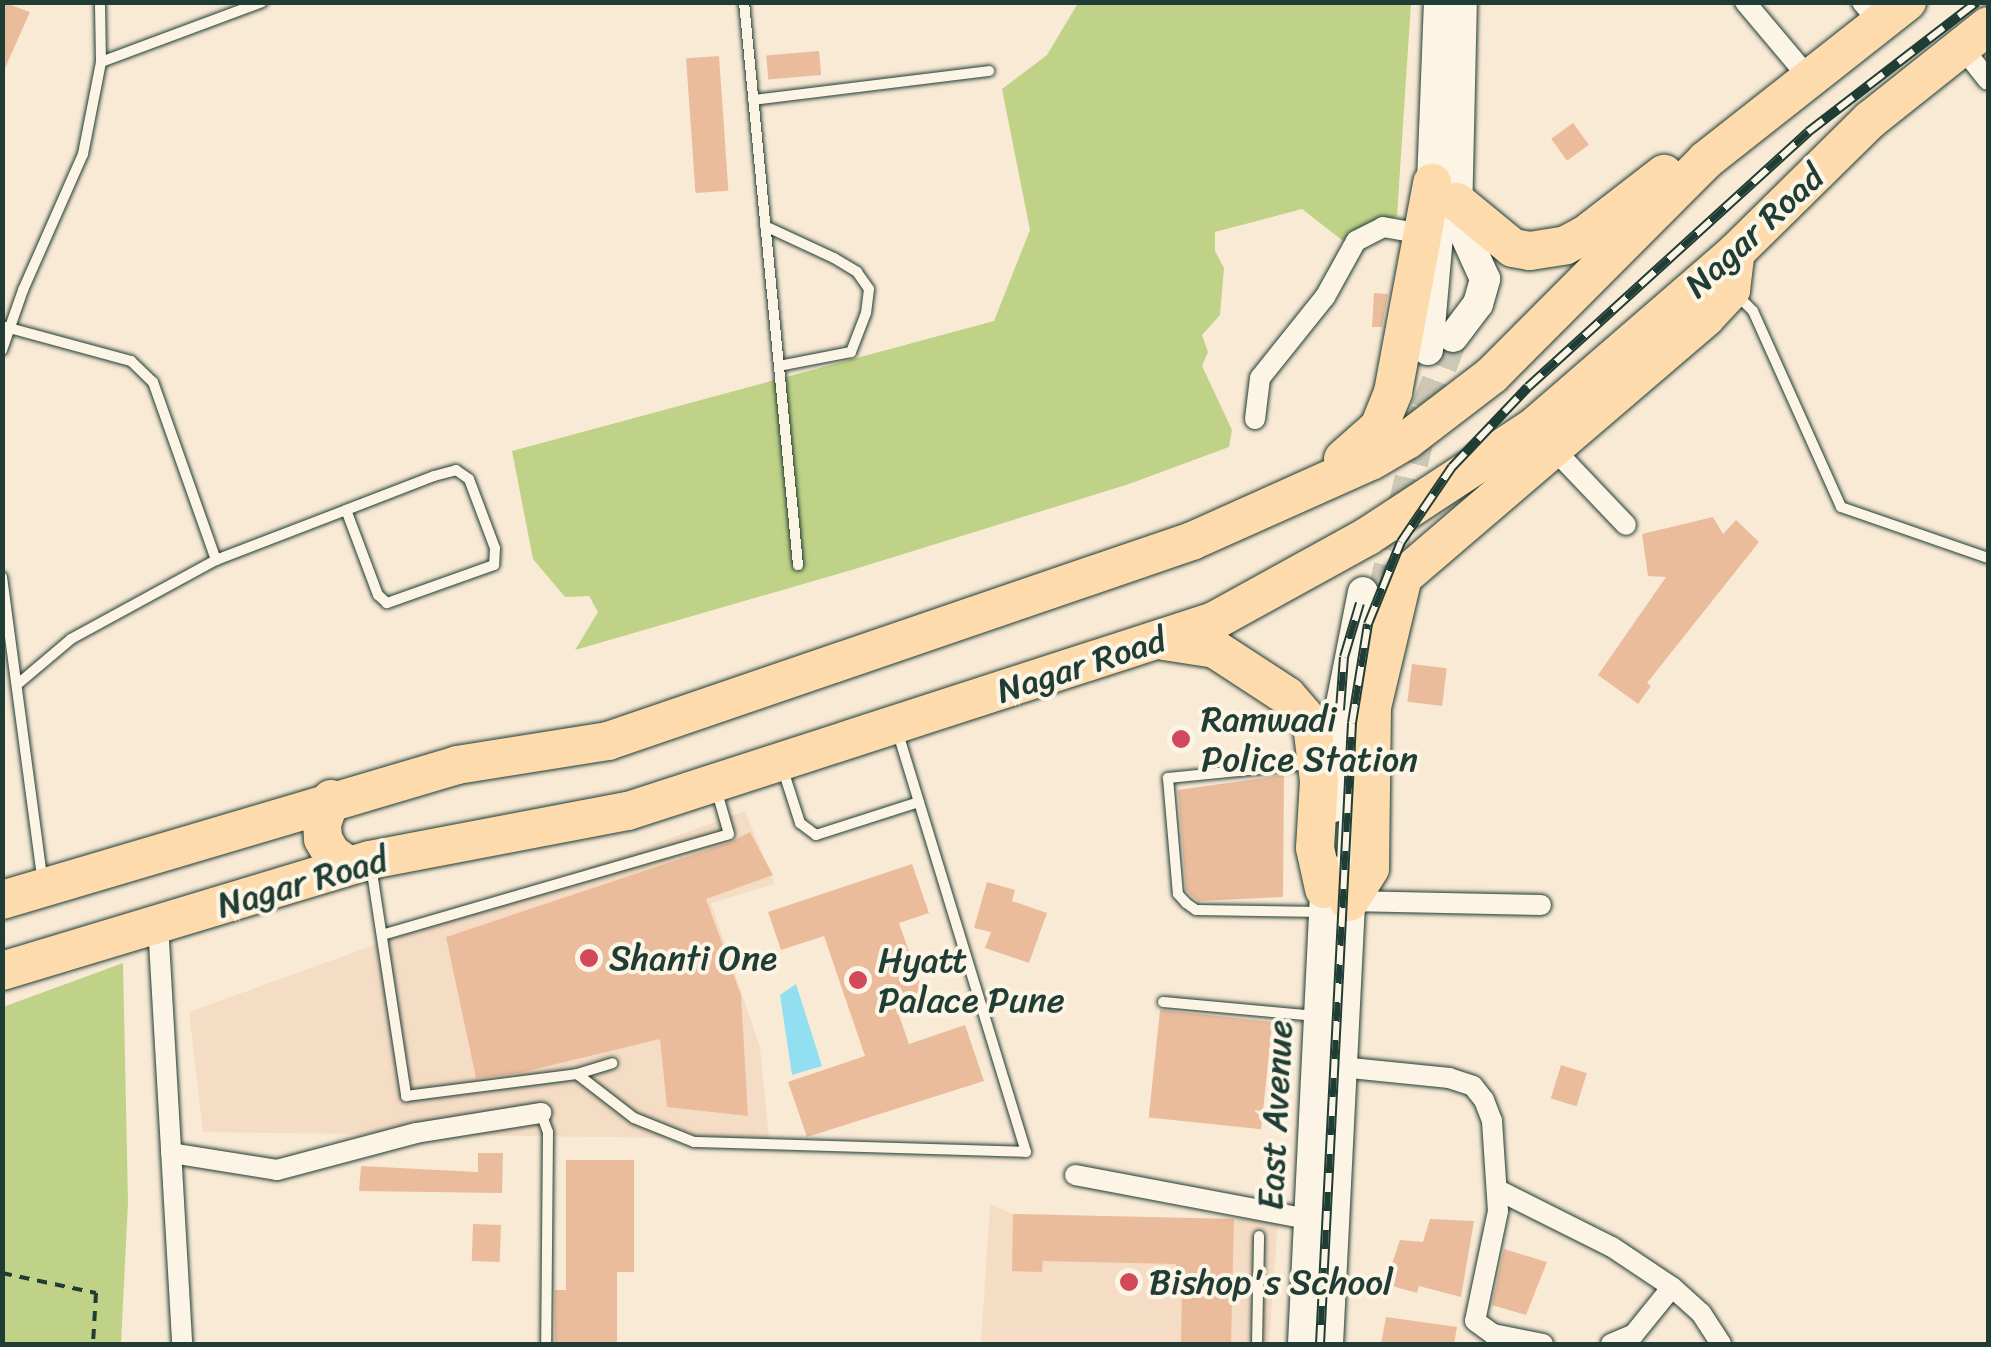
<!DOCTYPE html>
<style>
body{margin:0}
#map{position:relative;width:1991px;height:1347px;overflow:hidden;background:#f9ead6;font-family:Sriracha,sans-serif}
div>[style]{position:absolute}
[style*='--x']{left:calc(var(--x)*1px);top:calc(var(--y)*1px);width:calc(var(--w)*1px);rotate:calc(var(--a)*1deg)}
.built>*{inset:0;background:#f5dcc5}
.green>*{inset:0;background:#c0d287}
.water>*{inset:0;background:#91dff1}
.building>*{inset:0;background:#ebbc9c;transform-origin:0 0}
.secondary-tunnel>*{height:30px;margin-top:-15px;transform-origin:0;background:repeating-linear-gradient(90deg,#cdc7b6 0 30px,transparent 0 45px)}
.path>*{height:4px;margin-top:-2px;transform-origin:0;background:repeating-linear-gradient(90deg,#1f3d34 0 10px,transparent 0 18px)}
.roads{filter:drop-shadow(0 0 2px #1f3d34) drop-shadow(0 0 2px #1f3d34)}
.lane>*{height:10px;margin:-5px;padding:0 5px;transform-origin:5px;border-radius:5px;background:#fcf5e5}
.street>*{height:20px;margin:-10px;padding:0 10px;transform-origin:10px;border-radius:10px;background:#fcf5e5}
.secondary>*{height:30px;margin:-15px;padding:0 15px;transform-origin:15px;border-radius:15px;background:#fcf5e5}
.highway>*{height:38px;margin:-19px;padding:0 19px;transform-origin:19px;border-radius:19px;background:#fedbac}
.rail>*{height:10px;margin-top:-5px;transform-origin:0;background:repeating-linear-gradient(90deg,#fcf5e5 0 19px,#1f3d34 0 38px);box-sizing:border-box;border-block:2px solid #1f3d34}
.dots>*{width:28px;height:28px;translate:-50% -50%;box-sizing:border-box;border:5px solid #fcf5e5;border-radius:50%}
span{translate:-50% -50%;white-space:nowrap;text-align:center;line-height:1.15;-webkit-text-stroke:8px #fcf5e5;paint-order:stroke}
.street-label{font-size:35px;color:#1f3d34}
.poi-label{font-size:35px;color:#1f3d34}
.left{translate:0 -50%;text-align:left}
.frame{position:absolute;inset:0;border:5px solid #1f3d34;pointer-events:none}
</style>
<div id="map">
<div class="built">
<div style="clip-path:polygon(745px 811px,775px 884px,711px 903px,760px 1047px,769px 1139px,203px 1132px,189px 1012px)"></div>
<div style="clip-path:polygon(990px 1204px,1013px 1214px,1278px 1220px,1269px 1344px,981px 1344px)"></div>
</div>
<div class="green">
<div style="clip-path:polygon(1078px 3px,1411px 3px,1397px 216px,1347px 244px,1302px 209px,1215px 232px,1215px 251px,1224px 268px,1220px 315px,1202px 335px,1208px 352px,1202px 366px,1232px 430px,1229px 447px,1129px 484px,855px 569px,575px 650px,598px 612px,589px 596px,565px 597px,533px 559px,512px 451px,994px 321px,1030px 230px,1002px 89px,1047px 55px)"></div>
<div style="clip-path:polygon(123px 963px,128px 1202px,121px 1344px,3px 1344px,3px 1007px)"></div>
</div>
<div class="water">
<div style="clip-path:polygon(796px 984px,822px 1066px,792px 1075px,780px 995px)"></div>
</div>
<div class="building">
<div style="clip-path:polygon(2px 2px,30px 12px,2px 75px)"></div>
<div style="left:819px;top:51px;width:24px;height:53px;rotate:85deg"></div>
<div style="left:719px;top:56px;width:135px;height:33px;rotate:86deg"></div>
<div style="left:1573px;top:123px;width:27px;height:27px;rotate:54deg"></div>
<div style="clip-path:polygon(1374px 293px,1388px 294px,1382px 327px,1372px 327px)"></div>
<div style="clip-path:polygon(1713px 517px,1723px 534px,1736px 520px,1759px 542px,1647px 683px,1651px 686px,1638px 704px,1598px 675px,1666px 577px,1648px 576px,1642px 534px)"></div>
<div style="left:1412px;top:664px;width:35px;height:38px;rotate:7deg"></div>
<div style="clip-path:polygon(1284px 775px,1283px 897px,1199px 901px,1192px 896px,1186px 890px,1178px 790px)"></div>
<div style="clip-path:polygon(750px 832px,773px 875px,706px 899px,741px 995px,748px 1116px,667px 1107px,660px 1039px,519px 1073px,476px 1078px,446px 937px,731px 842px)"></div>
<div style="clip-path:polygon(912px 864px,929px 913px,899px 923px,924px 994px,895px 1004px,909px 1044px,965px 1025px,984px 1081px,807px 1137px,788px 1082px,865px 1056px,824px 936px,781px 950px,768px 912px)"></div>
<div style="clip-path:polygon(987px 882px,1015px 890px,1012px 901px,1047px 913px,1029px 963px,985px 948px,991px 932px,974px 928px)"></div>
<div style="left:1160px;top:1010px;width:113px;height:108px;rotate:6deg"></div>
<div style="left:1561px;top:1065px;width:27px;height:35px;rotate:17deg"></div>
<div style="clip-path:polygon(478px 1153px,503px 1153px,502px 1193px,359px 1191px,361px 1166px,478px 1172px)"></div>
<div style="clip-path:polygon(566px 1160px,634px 1160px,634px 1272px,617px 1272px,617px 1344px,555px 1344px,555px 1290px,566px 1290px)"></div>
<div style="clip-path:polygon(1013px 1214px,1234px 1219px,1231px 1344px,1181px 1344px,1182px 1289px,1175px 1289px,1176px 1264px,1043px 1261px,1042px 1272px,1012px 1271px)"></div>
<div style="clip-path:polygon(1430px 1219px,1474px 1221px,1461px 1297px,1419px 1286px,1417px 1293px,1385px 1284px,1400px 1240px,1423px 1242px)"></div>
<div style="left:473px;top:1224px;width:28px;height:37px;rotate:2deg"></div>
<div style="clip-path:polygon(1504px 1249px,1547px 1262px,1526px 1315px,1492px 1305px)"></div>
<div style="clip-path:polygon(1386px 1317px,1457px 1327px,1454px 1344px,1381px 1344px)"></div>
</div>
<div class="secondary-tunnel">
<div style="--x:1382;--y:595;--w:191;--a:-76.7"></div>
<div style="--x:1426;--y:409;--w:77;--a:-69.4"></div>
</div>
<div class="path">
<div style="--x:2;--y:1273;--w:96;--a:12"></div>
<div style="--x:96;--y:1293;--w:51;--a:93.4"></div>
</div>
<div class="roads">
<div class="lane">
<div style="--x:744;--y:2;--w:566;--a:84.52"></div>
<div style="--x:101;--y:62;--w:172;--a:-20.4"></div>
<div style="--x:753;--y:100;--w:238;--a:-7"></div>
<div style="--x:765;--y:226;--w:76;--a:24.9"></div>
<div style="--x:834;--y:258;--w:27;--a:31"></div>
<div style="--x:857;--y:272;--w:21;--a:55"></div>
<div style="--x:869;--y:289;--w:24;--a:97"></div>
<div style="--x:866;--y:313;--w:42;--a:111"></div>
<div style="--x:851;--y:352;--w:73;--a:169"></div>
<div style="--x:1736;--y:294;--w:24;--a:45"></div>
<div style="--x:1753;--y:311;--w:215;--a:65.8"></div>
<div style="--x:1841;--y:507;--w:156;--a:19.1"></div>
<div style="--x:2;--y:326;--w:134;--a:15.2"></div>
<div style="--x:131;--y:361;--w:30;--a:44"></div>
<div style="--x:153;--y:382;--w:189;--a:70.5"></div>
<div style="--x:216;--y:560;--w:139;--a:-21"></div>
<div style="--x:346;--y:510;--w:94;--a:-21.1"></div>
<div style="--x:434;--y:476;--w:23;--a:-15"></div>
<div style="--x:456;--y:470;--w:16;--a:35"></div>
<div style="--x:469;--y:479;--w:74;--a:69.4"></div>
<div style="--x:495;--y:548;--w:17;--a:93"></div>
<div style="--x:494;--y:565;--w:114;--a:160.4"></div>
<div style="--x:387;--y:603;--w:12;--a:-138"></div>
<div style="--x:378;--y:595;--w:91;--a:-110.6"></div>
<div style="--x:2;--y:350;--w:64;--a:-70.7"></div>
<div style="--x:23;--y:290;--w:149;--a:-66.2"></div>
<div style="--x:83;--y:154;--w:94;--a:-78.9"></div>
<div style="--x:101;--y:62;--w:60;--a:-91"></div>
<div style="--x:2;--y:577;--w:304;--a:82.4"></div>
<div style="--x:19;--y:683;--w:68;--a:-40.2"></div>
<div style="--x:71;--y:639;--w:165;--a:-28.6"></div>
<div style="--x:1309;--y:764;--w:142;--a:174.3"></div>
<div style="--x:1168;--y:778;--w:116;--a:85.1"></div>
<div style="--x:1178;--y:894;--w:12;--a:48"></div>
<div style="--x:1186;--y:903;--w:12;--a:35"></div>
<div style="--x:1196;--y:910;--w:126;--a:0.9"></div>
<div style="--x:783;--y:770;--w:56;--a:72.2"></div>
<div style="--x:800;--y:823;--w:20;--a:37"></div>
<div style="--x:816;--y:835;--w:108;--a:-17.8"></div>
<div style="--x:371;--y:866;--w:233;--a:81.3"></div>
<div style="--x:406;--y:1096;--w:172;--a:-7.3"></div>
<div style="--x:577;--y:1074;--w:72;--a:37.7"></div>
<div style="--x:634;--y:1118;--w:65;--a:21.8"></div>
<div style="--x:694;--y:1142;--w:332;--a:1.7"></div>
<div style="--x:1026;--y:1152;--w:440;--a:-107"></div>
<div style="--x:382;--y:935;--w:361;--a:-16.2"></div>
<div style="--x:729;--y:834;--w:44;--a:-105.9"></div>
<div style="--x:1163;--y:1002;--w:154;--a:5.2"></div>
<div style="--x:577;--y:1074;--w:37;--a:-17"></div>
<div style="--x:541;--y:1113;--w:20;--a:70"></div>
<div style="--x:548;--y:1132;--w:212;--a:90.5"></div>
<div style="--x:1257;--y:1344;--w:108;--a:-88.9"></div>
</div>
<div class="street">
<div style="--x:1745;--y:2;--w:99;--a:49.9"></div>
<div style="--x:1862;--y:2;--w:26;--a:50"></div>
<div style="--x:1961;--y:46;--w:43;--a:51.5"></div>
<div style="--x:1255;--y:419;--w:41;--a:-83"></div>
<div style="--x:1260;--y:378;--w:104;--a:-51.3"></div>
<div style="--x:1325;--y:297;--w:64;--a:-61"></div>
<div style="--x:1356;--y:241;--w:30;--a:-27"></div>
<div style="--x:1383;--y:227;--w:39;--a:10"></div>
<div style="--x:1548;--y:443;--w:113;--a:46.4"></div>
<div style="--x:1348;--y:901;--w:193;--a:1.2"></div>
<div style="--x:158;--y:924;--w:421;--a:86.7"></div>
<div style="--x:1331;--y:1066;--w:119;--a:5.8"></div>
<div style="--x:1449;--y:1078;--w:25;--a:18"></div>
<div style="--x:1473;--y:1086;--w:18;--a:52"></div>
<div style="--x:1484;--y:1100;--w:22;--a:69"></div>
<div style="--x:1492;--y:1121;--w:90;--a:86.2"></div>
<div style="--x:1498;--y:1211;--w:112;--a:101.8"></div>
<div style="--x:1475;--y:1321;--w:22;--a:36"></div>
<div style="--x:1493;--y:1334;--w:51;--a:11.3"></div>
<div style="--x:171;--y:1153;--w:107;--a:9.1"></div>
<div style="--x:277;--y:1170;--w:144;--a:-14.9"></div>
<div style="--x:416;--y:1133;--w:127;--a:-9.1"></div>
<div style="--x:1075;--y:1175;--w:237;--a:10.7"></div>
<div style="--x:1498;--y:1190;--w:127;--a:26.6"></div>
<div style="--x:1612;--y:1247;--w:72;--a:33.7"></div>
<div style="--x:1672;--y:1287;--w:39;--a:42"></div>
<div style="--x:1701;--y:1313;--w:37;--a:57"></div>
<div style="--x:1611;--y:1344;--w:25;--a:-23"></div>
<div style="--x:1634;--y:1334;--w:60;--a:-51"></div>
</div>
<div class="secondary">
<div style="--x:1453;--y:337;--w:41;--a:-52.9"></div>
<div style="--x:1478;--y:304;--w:26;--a:-74"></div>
<div style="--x:1485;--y:279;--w:68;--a:-114.3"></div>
<div style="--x:1457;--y:217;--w:215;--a:-88.7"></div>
<div style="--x:1428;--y:350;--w:139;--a:-85"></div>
<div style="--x:1440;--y:212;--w:30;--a:-105"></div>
<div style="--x:1432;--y:183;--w:181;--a:-87.8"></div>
<div style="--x:1333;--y:807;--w:103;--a:-85.6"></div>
<div style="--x:1341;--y:704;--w:114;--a:-78.9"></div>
<div style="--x:1303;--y:1344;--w:477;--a:-87.2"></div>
<div style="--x:1328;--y:1344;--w:542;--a:-87.14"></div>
</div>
<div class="highway">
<div style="--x:1457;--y:202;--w:72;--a:39.4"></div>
<div style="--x:1513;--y:248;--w:17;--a:10"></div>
<div style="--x:1530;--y:251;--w:36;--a:-9"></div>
<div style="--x:1566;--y:245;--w:21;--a:-28"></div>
<div style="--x:1585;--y:235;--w:100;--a:-37.7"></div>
<div style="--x:1343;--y:459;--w:48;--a:-41.6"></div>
<div style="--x:1379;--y:427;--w:38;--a:-68"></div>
<div style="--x:1393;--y:392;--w:213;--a:-79.4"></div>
<div style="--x:1164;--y:641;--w:52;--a:8.9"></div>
<div style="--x:1215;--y:649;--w:86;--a:33.1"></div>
<div style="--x:1287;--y:696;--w:38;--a:49"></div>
<div style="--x:1312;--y:725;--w:56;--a:82.9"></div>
<div style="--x:1319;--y:781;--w:67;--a:93.4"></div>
<div style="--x:1315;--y:848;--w:42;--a:77.6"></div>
<div style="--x:331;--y:799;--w:27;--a:110"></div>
<div style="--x:322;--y:824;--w:15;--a:86"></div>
<div style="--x:323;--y:839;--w:16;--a:60"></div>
<div style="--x:331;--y:853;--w:22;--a:36"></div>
<div style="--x:2;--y:900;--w:475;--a:-16.5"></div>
<div style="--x:457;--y:765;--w:153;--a:-9"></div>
<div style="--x:608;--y:741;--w:617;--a:-18.9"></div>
<div style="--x:1192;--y:541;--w:196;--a:-24.1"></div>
<div style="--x:1371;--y:461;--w:42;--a:-30.3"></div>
<div style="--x:1407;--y:440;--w:107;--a:-37.4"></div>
<div style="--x:1492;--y:375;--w:303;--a:-45.1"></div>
<div style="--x:1706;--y:160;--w:256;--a:-38.2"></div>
<div style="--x:1349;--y:902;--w:40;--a:-58"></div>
<div style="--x:1370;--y:868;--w:161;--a:-89.3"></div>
<div style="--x:1372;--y:707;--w:134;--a:-76.6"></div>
<div style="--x:1403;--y:577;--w:399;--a:-40.6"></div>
<div style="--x:1706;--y:317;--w:37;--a:-47"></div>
<div style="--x:1731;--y:290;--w:38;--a:-83"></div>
<div style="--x:2;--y:971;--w:384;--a:-16.8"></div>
<div style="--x:370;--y:860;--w:263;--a:-10.8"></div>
<div style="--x:628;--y:811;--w:616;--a:-17.96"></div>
<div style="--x:1214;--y:621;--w:176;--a:-28.9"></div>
<div style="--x:1368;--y:536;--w:199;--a:-33.3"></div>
<div style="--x:1534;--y:427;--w:267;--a:-40.9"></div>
<div style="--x:1736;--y:252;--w:188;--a:-44.6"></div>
<div style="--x:1870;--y:120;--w:151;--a:-38.5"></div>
</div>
</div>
<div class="rail">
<div style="--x:1340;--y:710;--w:53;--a:-85.7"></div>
<div style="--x:1344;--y:657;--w:56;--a:-73.5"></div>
<div style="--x:1320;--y:1344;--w:622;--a:-87.05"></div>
<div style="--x:1352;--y:723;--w:100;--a:-80.8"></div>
<div style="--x:1368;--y:624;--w:88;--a:-68.1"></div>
<div style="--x:1401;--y:542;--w:91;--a:-55.8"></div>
<div style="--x:1452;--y:467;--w:110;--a:-46.5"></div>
<div style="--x:1528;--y:387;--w:379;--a:-42.3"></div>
<div style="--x:1808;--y:132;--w:213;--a:-37.6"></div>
</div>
<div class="dots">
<div style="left:1181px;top:739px;background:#d1495b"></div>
<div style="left:589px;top:958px;background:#d1495b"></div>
<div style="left:858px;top:980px;background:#d1495b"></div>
<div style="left:1129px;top:1282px;background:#d1495b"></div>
</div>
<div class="street-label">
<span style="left:1754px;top:231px;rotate:-43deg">Nagar Road</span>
<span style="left:1081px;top:665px;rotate:-18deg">Nagar Road</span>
<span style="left:302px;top:882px;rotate:-16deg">Nagar Road</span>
<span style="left:1275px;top:1115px;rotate:-87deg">East Avenue</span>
</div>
<div class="poi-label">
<span class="left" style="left:1201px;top:739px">Ramwadi<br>Police Station</span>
<span class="left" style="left:609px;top:958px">Shanti One</span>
<span class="left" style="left:878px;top:980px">Hyatt<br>Palace Pune</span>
<span class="left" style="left:1149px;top:1282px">Bishop's School</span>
</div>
<div class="frame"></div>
</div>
